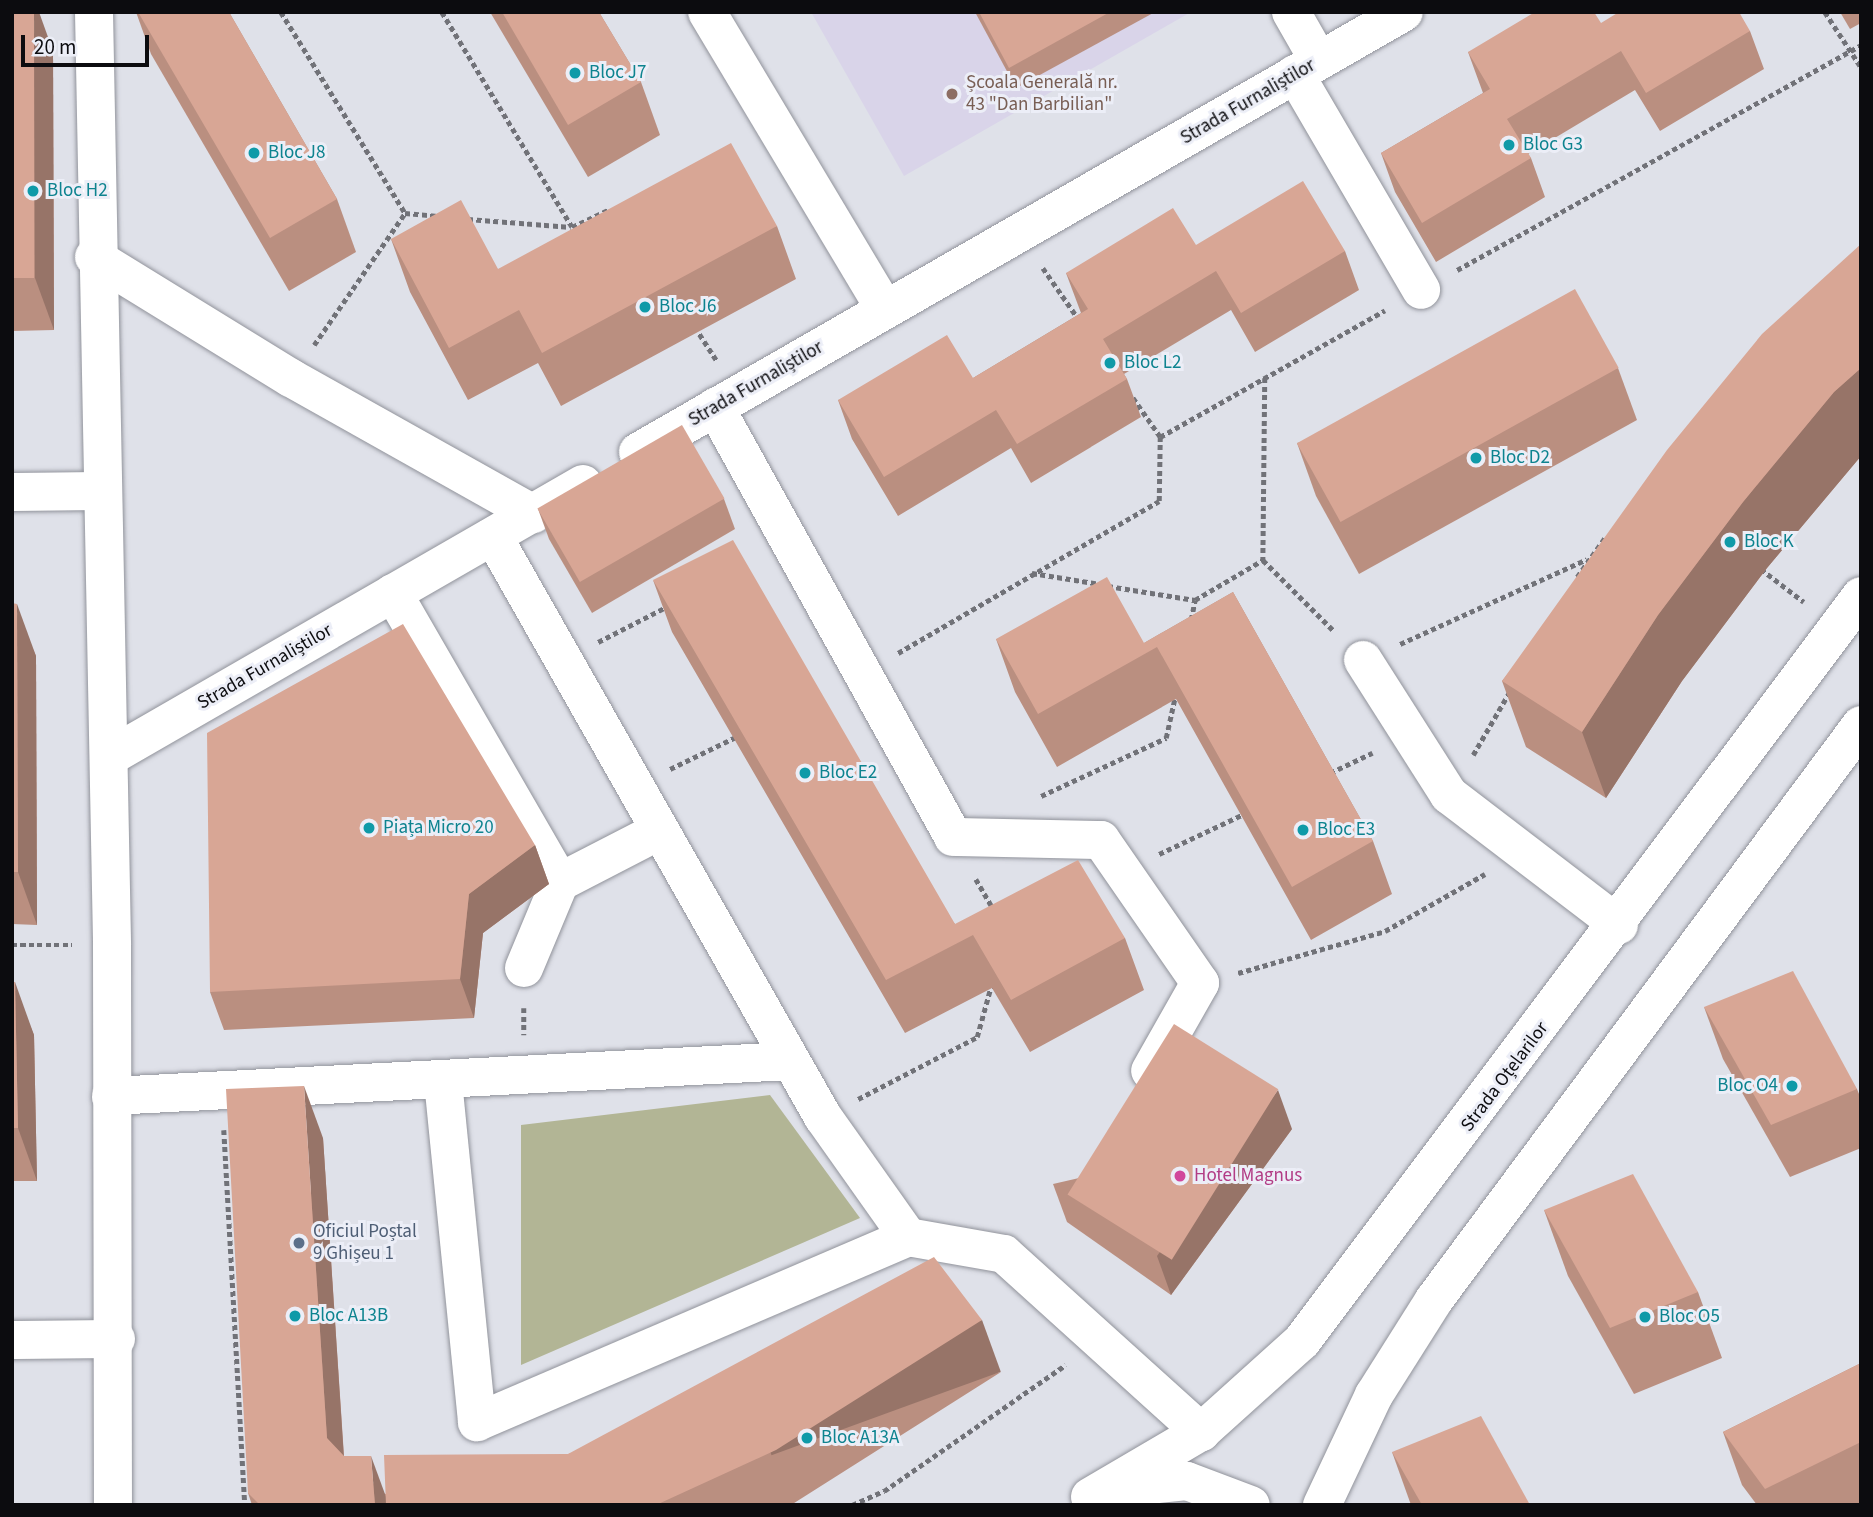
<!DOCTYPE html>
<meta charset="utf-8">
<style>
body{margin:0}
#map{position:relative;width:1873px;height:1517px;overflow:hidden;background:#dfe1e9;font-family:"Source Sans 3",sans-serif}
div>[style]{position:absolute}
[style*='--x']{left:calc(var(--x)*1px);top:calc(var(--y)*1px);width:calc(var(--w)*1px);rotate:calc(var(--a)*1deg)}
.education>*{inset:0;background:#d9d4e9}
.green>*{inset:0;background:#b2b595}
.path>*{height:4.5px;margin-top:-2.25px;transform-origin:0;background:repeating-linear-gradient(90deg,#717278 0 5px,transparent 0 8.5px)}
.roads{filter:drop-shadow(0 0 2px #91939b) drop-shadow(0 0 2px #91939b)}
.minor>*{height:38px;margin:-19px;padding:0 19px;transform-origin:19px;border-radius:19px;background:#fff}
.major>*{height:38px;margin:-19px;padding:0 19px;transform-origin:19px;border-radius:19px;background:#fff}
.tram>*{height:2px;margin:-1px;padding:0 1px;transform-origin:1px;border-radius:1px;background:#242428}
.wall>*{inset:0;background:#ba8f80}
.shaded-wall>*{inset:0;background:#977468;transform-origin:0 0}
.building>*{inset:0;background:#d8a695;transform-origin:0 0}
.dots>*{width:19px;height:19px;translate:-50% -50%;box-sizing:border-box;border:4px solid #eceef7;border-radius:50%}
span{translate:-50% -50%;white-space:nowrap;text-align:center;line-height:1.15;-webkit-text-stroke:6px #eceef7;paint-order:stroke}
.culture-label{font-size:19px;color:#0d838f}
.left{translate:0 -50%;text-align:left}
.right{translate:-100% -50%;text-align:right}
.education-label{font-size:19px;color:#785e54}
.street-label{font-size:19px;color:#0c0c0f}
.hotel-label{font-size:19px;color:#b23c85}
.service-label{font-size:19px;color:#4e5e75}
.frame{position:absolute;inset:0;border:14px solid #0c0c0f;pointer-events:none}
.scale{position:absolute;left:21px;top:35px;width:128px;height:32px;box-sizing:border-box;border:4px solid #0c0c0f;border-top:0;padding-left:9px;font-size:21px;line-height:24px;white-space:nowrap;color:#0c0c0f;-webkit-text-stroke:5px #eceef7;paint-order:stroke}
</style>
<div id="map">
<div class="education">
<div style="clip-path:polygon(811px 12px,1191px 12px,904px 176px)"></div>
</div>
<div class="green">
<div style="clip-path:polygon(770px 1095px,860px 1218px,521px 1365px,521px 1125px)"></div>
</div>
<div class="path">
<div style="--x:281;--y:12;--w:236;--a:58.3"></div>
<div style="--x:405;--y:213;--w:33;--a:5"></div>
<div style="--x:442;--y:12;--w:251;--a:58.8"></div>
<div style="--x:572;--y:227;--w:42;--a:-25.3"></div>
<div style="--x:1825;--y:12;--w:66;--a:56.8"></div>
<div style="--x:468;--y:219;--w:103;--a:4.4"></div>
<div style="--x:1043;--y:268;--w:65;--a:55.1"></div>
<div style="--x:1457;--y:270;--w:462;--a:-29.1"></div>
<div style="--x:695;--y:327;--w:40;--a:57.1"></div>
<div style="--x:314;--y:345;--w:160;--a:-55.4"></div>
<div style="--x:1265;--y:378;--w:182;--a:90.6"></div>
<div style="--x:1263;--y:560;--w:100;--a:45"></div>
<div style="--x:1160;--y:437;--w:258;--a:-29.4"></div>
<div style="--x:1761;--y:569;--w:54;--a:37.5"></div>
<div style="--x:1032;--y:573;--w:69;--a:9.2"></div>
<div style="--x:1577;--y:577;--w:50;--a:-54.7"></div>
<div style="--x:1108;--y:586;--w:88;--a:9.1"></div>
<div style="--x:1195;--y:600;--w:79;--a:-30.5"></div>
<div style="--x:1191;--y:620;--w:20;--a:-79"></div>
<div style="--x:598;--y:642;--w:79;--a:-27.2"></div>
<div style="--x:1400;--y:644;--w:205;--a:-24.4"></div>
<div style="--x:898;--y:653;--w:302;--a:-30.2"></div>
<div style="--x:1159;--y:501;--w:64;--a:-89.1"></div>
<div style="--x:1160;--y:437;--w:49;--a:-125"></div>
<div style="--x:1473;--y:755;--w:72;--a:-59.9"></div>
<div style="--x:670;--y:769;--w:76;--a:-25.9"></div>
<div style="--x:1330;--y:773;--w:47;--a:-25.5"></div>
<div style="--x:1041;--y:796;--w:138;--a:-24.9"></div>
<div style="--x:1166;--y:738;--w:42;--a:-77.6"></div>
<div style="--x:1159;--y:854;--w:96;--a:-25.2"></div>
<div style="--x:976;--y:879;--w:34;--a:60"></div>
<div style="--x:12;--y:945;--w:60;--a:0"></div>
<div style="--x:1238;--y:973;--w:153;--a:-15.9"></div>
<div style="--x:1385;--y:931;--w:115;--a:-29.7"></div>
<div style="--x:524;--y:1008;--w:27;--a:90"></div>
<div style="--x:858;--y:1099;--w:134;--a:-27.5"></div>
<div style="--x:977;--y:1037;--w:53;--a:-74.6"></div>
<div style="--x:224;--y:1130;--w:376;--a:86.8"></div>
<div style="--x:852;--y:1505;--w:35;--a:-24"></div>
<div style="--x:884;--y:1491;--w:221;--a:-34.8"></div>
</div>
<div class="roads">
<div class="minor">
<div style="--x:94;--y:12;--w:933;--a:88.89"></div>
<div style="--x:112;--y:945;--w:560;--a:89.9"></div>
<div style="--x:707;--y:12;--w:347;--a:59.1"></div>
<div style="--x:1291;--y:12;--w:56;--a:60.3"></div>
<div style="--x:1295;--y:74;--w:250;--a:59.7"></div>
<div style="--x:94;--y:257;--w:231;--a:31.6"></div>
<div style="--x:291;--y:378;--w:278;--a:29.3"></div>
<div style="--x:715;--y:407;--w:491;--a:61"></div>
<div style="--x:953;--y:837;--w:148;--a:1.2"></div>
<div style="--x:1101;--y:840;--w:174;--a:55.3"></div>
<div style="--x:1200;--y:983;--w:101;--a:119.6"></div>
<div style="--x:638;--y:452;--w:883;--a:-29.87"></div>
<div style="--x:12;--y:492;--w:88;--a:-0.7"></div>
<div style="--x:393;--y:593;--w:334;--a:60"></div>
<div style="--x:1363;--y:660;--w:160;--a:57.5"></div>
<div style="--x:1449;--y:795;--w:214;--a:37.4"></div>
<div style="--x:109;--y:757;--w:547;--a:-29.94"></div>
<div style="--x:524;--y:968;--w:93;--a:-67.3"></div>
<div style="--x:560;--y:882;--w:111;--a:-27.3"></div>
<div style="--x:443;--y:1081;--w:343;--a:84.3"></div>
<div style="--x:477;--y:1422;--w:469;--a:-23.2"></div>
<div style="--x:908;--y:1237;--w:147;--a:-125.3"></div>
<div style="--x:823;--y:1117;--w:668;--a:-119.6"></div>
<div style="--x:111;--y:1096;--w:680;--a:-2.95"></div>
<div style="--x:908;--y:1237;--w:97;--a:10"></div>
<div style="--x:1004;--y:1254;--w:266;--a:42.1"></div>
<div style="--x:12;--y:1340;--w:104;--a:-0.6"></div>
</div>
<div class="major">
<div style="--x:1119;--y:1488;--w:68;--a:-5.9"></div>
<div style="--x:1187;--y:1481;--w:68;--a:20.6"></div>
<div style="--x:1090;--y:1497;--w:129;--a:-30.4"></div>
<div style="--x:1201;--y:1432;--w:136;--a:-42"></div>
<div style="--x:1302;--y:1341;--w:931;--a:-53.12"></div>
<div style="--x:1322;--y:1505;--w:122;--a:-64.7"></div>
<div style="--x:1374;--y:1395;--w:112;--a:-57.7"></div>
<div style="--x:1434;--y:1300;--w:716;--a:-53.4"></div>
</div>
</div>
<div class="tram">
<div style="--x:1137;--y:1505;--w:60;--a:0"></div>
</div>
<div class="wall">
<div style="clip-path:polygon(12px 12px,53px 51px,54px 330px,12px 331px)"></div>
<div style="clip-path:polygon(136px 12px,229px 12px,337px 199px,356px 252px,289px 291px,151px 54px)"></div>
<div style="clip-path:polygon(490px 12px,599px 12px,641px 82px,660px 135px,588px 177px)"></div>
<div style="clip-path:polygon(975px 12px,1155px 12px,1016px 88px)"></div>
<div style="clip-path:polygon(1840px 12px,1861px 12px,1861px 23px,1850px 29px)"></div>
<div style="clip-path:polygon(1601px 23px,1750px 31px,1764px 69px,1660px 131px,1635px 90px,1528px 154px,1531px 158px,1545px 197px,1436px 262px,1395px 192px,1381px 153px,1483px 93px,1468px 52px)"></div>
<div style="clip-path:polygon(777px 226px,796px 279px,561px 406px,538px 363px,468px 400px,410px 292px,391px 239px,498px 269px)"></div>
<div style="clip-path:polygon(1861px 244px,1861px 456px,1767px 568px,1682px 681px,1606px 798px,1526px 747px,1502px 681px)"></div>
<div style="clip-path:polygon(1345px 251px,1359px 290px,1255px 352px,1231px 310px,1124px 374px,1127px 379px,1141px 417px,1031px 483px,1011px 448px,898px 516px,852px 439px,838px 400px,973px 378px,1081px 313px,1066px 273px)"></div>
<div style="clip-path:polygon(1618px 368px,1637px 420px,1359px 574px,1316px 496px,1297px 443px)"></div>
<div style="clip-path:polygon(724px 499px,735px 529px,592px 613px,549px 539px,538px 509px)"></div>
<div style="clip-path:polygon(653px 580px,955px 924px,1125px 938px,1144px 990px,1030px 1052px,992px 988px,905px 1033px,672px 632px)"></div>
<div style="clip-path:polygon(1233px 592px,1373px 841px,1392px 894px,1311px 940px,1176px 699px,1057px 767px,1015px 692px,996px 639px,1144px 643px)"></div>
<div style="clip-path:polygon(12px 603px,36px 656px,37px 925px,12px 924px)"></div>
<div style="clip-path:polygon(535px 845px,549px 884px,483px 933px,474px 1018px,224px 1030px,210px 992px)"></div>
<div style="clip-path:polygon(12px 982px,34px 1035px,37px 1181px,13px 1181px,12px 1212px)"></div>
<div style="clip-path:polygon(1704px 1007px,1857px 1089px,1861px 1099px,1861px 1148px,1790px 1177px,1723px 1059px)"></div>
<div style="clip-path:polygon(1292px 1129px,1171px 1295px,1067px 1222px,1053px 1184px)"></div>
<div style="clip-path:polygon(323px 1138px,344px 1456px,385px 1494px,568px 1454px,1001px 1372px,791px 1505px,252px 1505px,248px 1493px)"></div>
<div style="clip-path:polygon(1544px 1210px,1698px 1292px,1722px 1358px,1634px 1394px,1568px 1276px)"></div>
<div style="clip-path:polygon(1861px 1363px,1861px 1504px,1757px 1505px,1742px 1485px,1723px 1432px)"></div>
<div style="clip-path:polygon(1392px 1452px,1530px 1505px,1411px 1505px)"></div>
</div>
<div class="shaded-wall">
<div style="clip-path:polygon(34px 12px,39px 12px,53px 51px,54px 330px,35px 278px)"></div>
<div style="clip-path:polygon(1861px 368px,1861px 456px,1767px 568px,1682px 681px,1606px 798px,1582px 732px,1658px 615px,1743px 502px,1834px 392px)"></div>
<div style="clip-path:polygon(17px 604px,36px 656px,37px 925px,18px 872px)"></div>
<div style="clip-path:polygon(535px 845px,549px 884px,483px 933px,474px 1018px,460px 979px,469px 894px)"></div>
<div style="clip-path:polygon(15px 982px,34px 1035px,37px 1181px,18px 1128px)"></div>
<div style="clip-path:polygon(304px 1086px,323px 1138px,346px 1490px,327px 1438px)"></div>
<div style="clip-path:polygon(1278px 1090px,1292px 1129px,1171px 1295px,1157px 1256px)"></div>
<div style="left:982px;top:1320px;width:55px;height:244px;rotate:70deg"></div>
<div style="clip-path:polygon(371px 1456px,389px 1505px,375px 1505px)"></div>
</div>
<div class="building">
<div style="left:12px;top:12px;width:22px;height:266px"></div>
<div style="clip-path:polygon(138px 12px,229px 12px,337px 199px,270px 238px)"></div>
<div style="clip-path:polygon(502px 12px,599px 12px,641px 82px,568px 125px)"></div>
<div style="clip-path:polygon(979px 12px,1110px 12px,1009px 68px)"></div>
<div style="clip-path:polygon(1535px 12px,1594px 12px,1601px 23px,1619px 12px,1739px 12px,1750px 31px,1646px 93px,1621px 51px,1507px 119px,1531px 158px,1422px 223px,1381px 153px,1490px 89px,1468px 52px)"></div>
<div style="clip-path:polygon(731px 143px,777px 226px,542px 353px,519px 310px,449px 348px,391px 239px,461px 200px,498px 269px)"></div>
<div style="clip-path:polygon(1303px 181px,1345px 251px,1241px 313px,1216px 271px,1103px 339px,1127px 379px,1017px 444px,996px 410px,884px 477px,838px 400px,947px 335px,973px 378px,1088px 309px,1066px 273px,1173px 208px,1196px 245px)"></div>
<div style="clip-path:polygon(1861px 244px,1861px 368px,1834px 392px,1743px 502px,1658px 615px,1582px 732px,1502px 681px,1667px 450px,1762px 334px)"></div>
<div style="left:1575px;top:289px;width:90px;height:318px;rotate:61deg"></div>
<div style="left:682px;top:425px;width:85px;height:167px;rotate:60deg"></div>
<div style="clip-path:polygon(733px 540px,955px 924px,1078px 860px,1125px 938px,1011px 1000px,973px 935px,886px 980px,653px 580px)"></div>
<div style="clip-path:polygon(1107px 577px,1144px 643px,1233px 592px,1373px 841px,1292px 887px,1157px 647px,1038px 714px,996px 639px)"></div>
<div style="clip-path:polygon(12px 603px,17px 604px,18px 872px,12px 872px)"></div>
<div style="clip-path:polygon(403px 624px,535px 845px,469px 894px,460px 979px,210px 992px,207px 733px)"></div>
<div style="clip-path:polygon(1793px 971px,1857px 1089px,1771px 1125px,1704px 1007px)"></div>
<div style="clip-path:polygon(12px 982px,15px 982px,18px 1128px,12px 1128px)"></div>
<div style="left:1174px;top:1024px;width:123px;height:201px;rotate:32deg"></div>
<div style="clip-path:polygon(304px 1086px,327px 1438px,344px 1456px,371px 1456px,375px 1505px,260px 1505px,248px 1493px,226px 1089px)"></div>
<div style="clip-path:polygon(1633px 1174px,1698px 1292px,1610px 1328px,1544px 1210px)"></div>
<div style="clip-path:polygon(934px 1257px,982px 1320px,776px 1450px,656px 1505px,386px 1505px,384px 1455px,568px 1454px)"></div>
<div style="clip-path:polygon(1861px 1363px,1861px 1442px,1765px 1489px,1723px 1432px)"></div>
<div style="clip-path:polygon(1481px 1416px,1530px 1505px,1422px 1505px,1392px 1452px)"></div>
</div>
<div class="dots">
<div style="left:575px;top:73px;background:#0f9aa8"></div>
<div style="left:952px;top:94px;background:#8d6e63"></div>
<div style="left:1509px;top:145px;background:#0f9aa8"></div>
<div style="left:254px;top:153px;background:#0f9aa8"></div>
<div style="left:33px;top:191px;background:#0f9aa8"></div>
<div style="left:645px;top:307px;background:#0f9aa8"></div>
<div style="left:1110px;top:363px;background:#0f9aa8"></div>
<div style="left:1476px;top:458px;background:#0f9aa8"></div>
<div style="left:1730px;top:542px;background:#0f9aa8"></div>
<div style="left:805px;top:773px;background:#0f9aa8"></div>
<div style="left:369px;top:828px;background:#0f9aa8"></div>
<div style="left:1303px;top:830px;background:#0f9aa8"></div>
<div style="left:1792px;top:1086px;background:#0f9aa8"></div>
<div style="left:1180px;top:1176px;background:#d1479c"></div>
<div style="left:299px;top:1243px;background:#5c6f8a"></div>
<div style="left:295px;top:1316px;background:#0f9aa8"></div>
<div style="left:1645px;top:1317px;background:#0f9aa8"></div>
<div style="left:807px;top:1438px;background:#0f9aa8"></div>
</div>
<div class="culture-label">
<span class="left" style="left:589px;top:73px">Bloc J7</span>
<span class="left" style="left:1523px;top:145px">Bloc G3</span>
<span class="left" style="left:268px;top:153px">Bloc J8</span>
<span class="left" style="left:47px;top:191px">Bloc H2</span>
<span class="left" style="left:659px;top:307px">Bloc J6</span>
<span class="left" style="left:1124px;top:363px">Bloc L2</span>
<span class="left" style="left:1490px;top:458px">Bloc D2</span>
<span class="left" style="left:1744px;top:542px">Bloc K</span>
<span class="left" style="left:819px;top:773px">Bloc E2</span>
<span class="left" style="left:383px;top:828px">Piața Micro 20</span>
<span class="left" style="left:1317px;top:830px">Bloc E3</span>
<span class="right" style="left:1778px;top:1086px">Bloc O4</span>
<span class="left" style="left:309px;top:1316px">Bloc A13B</span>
<span class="left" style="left:1659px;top:1317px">Bloc O5</span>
<span class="left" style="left:821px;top:1438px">Bloc A13A</span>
</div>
<div class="education-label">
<span class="left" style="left:966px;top:94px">Școala Generală nr.<br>43 "Dan Barbilian"</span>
</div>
<div class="street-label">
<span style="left:1248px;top:102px;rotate:-30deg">Strada Furnaliștilor</span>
<span style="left:756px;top:384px;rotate:-30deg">Strada Furnaliștilor</span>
<span style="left:265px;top:667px;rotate:-30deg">Strada Furnaliștilor</span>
<span style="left:1505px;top:1077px;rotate:-53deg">Strada Oțelarilor</span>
</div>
<div class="hotel-label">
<span class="left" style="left:1194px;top:1176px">Hotel Magnus</span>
</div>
<div class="service-label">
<span class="left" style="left:313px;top:1243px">Oficiul Poștal<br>9 Ghișeu 1</span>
</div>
<div class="frame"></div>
<div class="scale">20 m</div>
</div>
